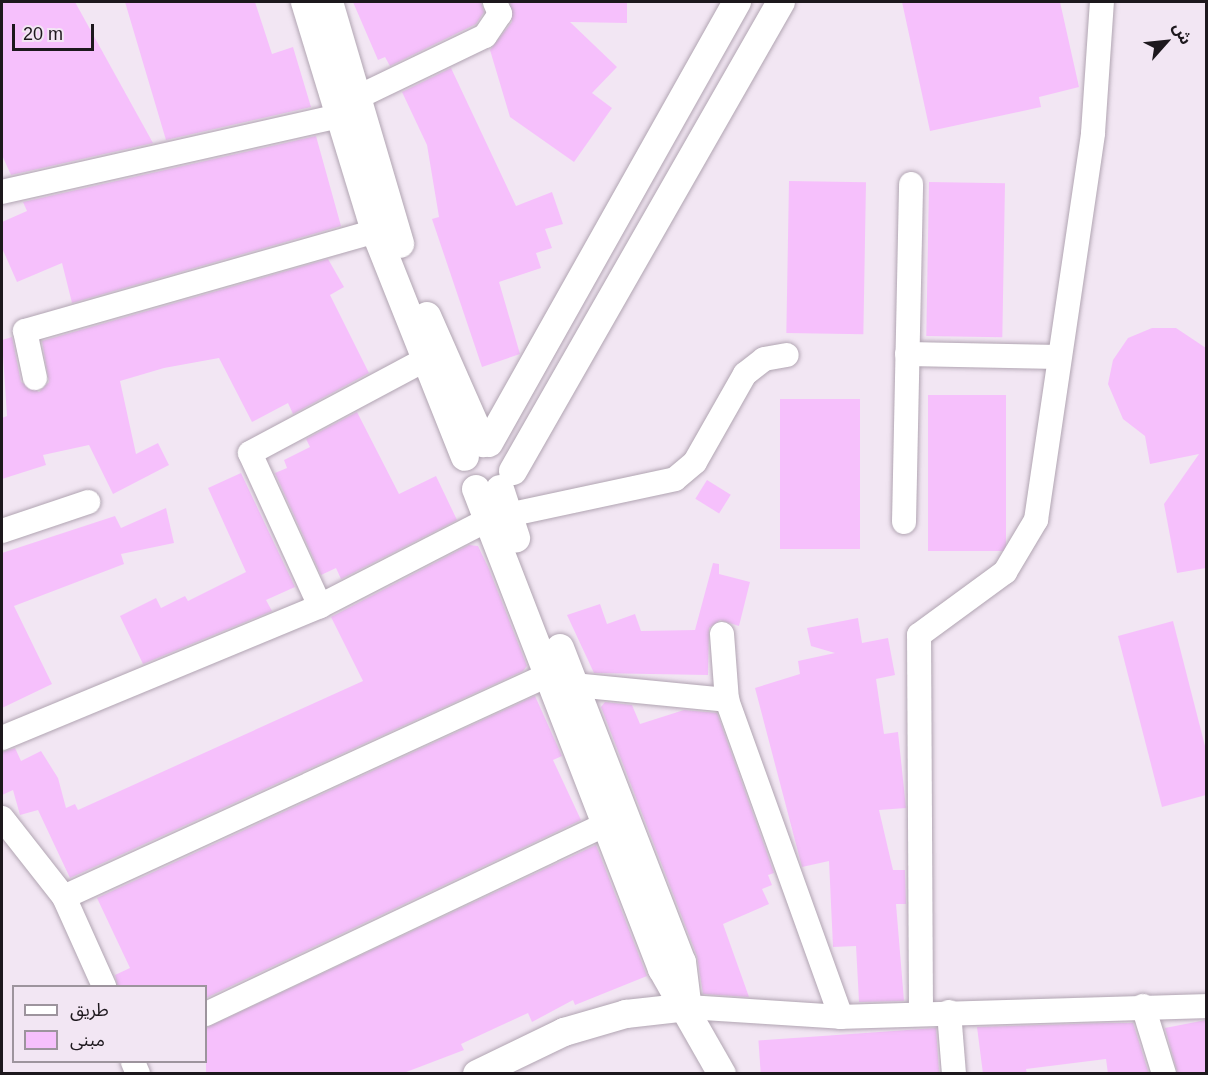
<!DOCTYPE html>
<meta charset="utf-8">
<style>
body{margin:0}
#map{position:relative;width:1208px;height:1075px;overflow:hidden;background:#f2e6f3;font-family:Helvetica,"Noto Sans Arabic",sans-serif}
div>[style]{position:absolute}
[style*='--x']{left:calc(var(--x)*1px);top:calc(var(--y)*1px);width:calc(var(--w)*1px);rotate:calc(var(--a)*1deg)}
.building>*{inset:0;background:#f6c0fc;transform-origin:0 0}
.roads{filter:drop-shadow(0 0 2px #b1a5b2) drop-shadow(0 0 2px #b1a5b2)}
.minor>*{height:24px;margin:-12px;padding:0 12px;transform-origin:12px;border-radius:12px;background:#fff}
.tertiary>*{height:28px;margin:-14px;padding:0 14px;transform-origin:14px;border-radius:14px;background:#fff}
span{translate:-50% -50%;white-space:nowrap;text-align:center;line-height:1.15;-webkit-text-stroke:6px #f2e6f3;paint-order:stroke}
.frame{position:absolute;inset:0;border:3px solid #1d181d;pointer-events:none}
.legend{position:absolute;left:12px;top:985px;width:195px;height:78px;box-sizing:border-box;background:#f2e6f3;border:2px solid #9d949d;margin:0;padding:8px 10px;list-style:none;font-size:18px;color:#1d181d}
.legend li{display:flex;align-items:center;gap:12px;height:30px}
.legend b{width:30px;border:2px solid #9d949d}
.north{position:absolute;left:1136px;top:12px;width:60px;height:60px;-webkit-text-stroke:4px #f2e6f3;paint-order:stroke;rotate:63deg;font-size:16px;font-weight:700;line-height:24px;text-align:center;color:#1d181d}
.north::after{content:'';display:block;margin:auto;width:21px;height:27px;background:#1d181d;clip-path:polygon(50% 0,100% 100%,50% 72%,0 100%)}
.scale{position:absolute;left:12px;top:24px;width:82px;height:27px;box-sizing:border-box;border:3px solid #1d181d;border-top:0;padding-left:8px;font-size:18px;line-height:21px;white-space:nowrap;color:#1d181d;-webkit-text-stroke:4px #f2e6f3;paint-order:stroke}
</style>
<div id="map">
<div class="building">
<div style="clip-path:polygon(2px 2px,75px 2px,153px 143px,11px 175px,2px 155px)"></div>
<div style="clip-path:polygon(125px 2px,255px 2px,272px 54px,293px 47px,311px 107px,166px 140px)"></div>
<div style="clip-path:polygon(353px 2px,481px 2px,484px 12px,476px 24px,390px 66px,385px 57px,378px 60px)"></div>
<div style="clip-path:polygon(510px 2px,627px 2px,627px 23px,570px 22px,617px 67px,592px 93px,612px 108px,574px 162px,510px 117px,490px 50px,512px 22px)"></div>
<div style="clip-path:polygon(902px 2px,1060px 2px,1079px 87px,1039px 97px,1041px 107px,930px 131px)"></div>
<div style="clip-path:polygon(451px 68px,516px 206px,552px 192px,563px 224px,545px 229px,552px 248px,536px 253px,541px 268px,499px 282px,520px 354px,482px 367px,432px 219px,439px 217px,427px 145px,402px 92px)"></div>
<div style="clip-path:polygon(316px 136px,341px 226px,72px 303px,62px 263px,17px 282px,2px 248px,2px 222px,27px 211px,23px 202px)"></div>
<div style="left:789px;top:181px;width:77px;height:152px;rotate:1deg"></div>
<div style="left:929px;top:182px;width:76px;height:154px;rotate:1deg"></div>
<div style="clip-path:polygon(328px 259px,344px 287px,330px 295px,369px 373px,293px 414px,288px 403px,252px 422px,219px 358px,164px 368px,120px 381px,136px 454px,158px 443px,169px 465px,113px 494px,89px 445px,43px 455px,46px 465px,2px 479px,2px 418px,7px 416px,2px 340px,12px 337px,21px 382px,39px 392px,49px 382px,42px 341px)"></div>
<div style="clip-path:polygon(1152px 328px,1176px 328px,1206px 348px,1206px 568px,1177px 573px,1164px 504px,1199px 454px,1150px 464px,1145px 436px,1123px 419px,1108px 384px,1113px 360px,1128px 338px)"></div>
<div style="left:928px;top:395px;width:78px;height:156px"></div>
<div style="left:860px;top:399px;width:150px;height:80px;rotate:90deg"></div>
<div style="clip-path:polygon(357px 412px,399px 494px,436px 476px,457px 520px,341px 579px,336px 568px,321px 575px,275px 473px,287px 468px,284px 460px,310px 447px,306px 439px)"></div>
<div style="clip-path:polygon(241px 473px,295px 587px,266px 600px,272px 611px,143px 664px,120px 616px,156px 598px,161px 608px,185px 596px,188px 601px,246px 572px,208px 488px)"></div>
<div style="left:707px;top:480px;width:28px;height:22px;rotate:32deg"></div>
<div style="clip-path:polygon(166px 508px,174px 543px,121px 554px,124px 564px,14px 606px,52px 684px,2px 708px,2px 553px,115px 516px,121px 528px)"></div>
<div style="clip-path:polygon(469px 545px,478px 546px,489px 569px,527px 666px,523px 671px,70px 878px,38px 810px,20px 815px,13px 790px,2px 795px,2px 752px,15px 748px,21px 761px,41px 751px,58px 778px,66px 808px,75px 804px,78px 810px,363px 681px,331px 617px)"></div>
<div style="clip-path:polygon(713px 563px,719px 564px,719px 574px,750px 582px,739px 626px,720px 620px,709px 628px,708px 675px,594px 673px,567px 615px,600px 604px,607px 624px,635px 614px,641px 631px,695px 630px)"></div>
<div style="clip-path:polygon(858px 618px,862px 643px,888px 638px,895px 675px,876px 679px,884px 734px,898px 732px,906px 808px,879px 810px,893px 870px,905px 870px,906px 904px,896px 904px,904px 1001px,859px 1002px,856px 946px,833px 947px,829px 861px,802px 867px,755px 688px,800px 674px,798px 661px,835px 653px,811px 646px,807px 628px)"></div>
<div style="clip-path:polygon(1173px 621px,1206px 750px,1206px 795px,1162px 807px,1118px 636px)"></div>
<div style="clip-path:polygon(535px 696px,562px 756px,553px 760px,581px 820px,206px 998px,206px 987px,118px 987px,115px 975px,130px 968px,97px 898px)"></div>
<div style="clip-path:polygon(605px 702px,632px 705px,640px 724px,684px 710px,717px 713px,774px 873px,768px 875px,772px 885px,762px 889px,769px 904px,723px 924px,749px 997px,703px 994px,697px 956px,601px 707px)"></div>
<div style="clip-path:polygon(596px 845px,647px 976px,575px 1005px,573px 1000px,532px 1022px,528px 1013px,461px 1044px,464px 1050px,401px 1074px,206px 1074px,206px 1028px)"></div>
<div style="clip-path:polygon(1206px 1020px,1206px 1074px,1178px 1074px,1165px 1028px)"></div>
<div style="clip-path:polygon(1104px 1023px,1133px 1023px,1149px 1074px,1108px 1074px,1106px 1059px,1026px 1069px,1027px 1074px,983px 1074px,977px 1027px)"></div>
<div style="left:936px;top:1028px;width:46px;height:178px;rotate:86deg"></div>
</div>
<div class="roads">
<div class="minor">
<div style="--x:356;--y:98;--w:143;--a:-25.7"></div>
<div style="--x:485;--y:36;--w:27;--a:-56"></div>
<div style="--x:500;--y:14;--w:13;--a:-113"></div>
<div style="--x:2;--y:192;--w:344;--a:-12.7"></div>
<div style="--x:907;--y:354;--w:152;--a:1.1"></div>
<div style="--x:35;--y:378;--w:48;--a:-102"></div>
<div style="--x:25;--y:331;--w:364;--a:-15.9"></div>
<div style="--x:904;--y:522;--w:338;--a:-88.8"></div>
<div style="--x:2;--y:531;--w:91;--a:-18.6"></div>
<div style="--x:320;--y:606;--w:168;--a:-114.6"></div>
<div style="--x:250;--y:453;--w:197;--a:-28.1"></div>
<div style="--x:722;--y:634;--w:66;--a:85.7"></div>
<div style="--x:727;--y:700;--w:337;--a:70.2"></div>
<div style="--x:575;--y:685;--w:153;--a:5.6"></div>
<div style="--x:2;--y:738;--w:344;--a:-22.5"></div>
<div style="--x:320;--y:606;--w:190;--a:-27.2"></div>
<div style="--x:489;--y:519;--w:190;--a:-12.1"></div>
<div style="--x:675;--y:479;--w:26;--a:-40"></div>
<div style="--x:695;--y:462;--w:101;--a:-60.4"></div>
<div style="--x:745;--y:374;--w:24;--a:-38"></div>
<div style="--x:764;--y:359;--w:23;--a:-10"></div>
<div style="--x:2;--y:818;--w:100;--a:51.9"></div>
<div style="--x:64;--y:897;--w:98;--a:65.8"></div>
<div style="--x:64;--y:897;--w:535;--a:-24.65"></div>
<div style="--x:1143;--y:1006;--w:71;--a:72.8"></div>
<div style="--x:688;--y:1007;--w:153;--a:3.7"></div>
<div style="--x:841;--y:1017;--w:365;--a:-1.7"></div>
<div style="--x:949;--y:1012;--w:62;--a:85.4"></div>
<div style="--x:206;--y:1014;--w:441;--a:-25.4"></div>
<div style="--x:921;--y:1014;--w:379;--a:-90.3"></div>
<div style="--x:919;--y:635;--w:107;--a:-36.2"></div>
<div style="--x:1005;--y:572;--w:61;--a:-59.2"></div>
<div style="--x:1036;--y:520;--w:391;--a:-81.6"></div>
<div style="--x:1093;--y:133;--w:131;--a:-86.1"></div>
<div style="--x:133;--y:1062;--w:13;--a:67"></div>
</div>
<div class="tertiary">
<div style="--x:305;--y:2;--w:239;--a:73"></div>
<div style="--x:375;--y:231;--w:243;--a:68.3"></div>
<div style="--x:329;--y:2;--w:252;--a:73.6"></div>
<div style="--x:427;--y:316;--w:139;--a:66.2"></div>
<div style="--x:489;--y:443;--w:506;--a:-60.65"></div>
<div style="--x:513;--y:471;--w:540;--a:-60.26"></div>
<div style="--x:476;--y:489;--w:515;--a:68.82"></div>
<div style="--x:662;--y:969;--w:121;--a:60.3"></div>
<div style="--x:500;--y:489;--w:52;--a:71.9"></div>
<div style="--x:560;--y:648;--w:337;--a:68.8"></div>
<div style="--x:682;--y:962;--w:40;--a:82.9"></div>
<div style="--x:477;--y:1074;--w:97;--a:-25.8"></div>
<div style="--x:564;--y:1032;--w:65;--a:-16.2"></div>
<div style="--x:626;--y:1014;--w:62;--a:-6.4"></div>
</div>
</div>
<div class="frame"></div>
<ul class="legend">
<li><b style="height:8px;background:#fff"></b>طريق</li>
<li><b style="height:16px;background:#f6c0fc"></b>مبنى</li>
</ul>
<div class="north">ش</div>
<div class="scale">20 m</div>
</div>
